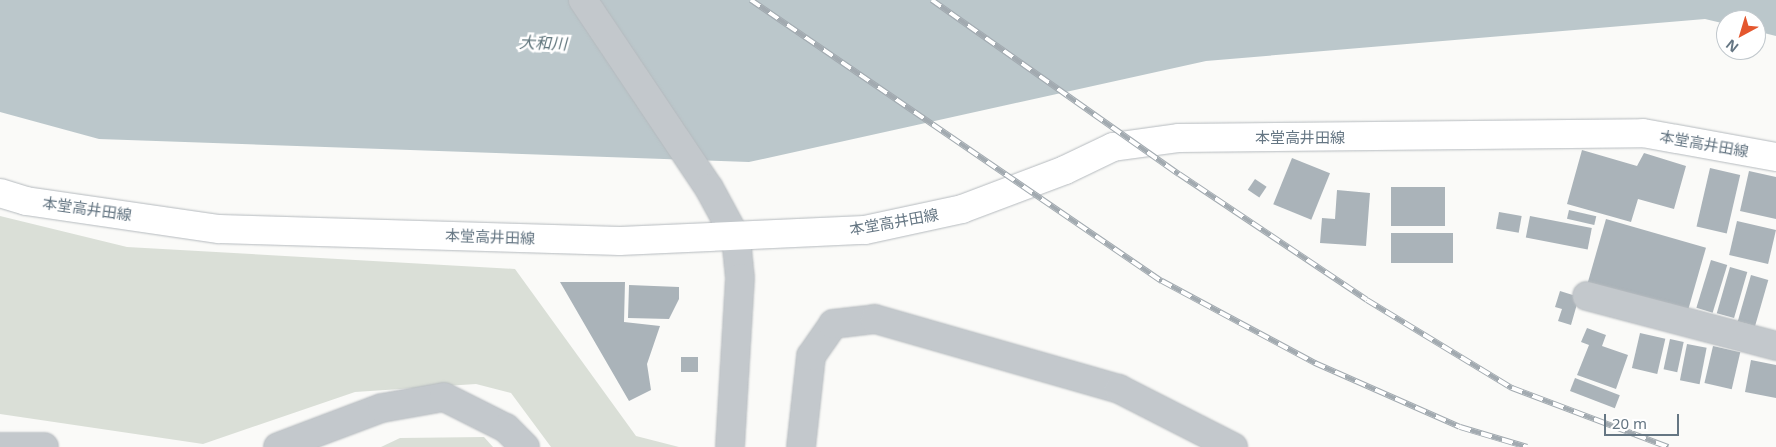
<!DOCTYPE html>
<meta charset="utf-8">
<style>
body{margin:0}
#map{position:relative;width:1776px;height:447px;overflow:hidden;background:#fafaf8;font-family:"Noto Sans","Noto Sans JP",sans-serif}
div>[style]{position:absolute}
[style*='--x']{left:calc(var(--x)*1px);top:calc(var(--y)*1px);width:calc(var(--w)*1px);rotate:calc(var(--a)*1deg)}
.green>*{inset:0;background:#dadfd7}
.water>*{inset:0;background:#bbc7cb}
.building>*{inset:0;background:#aab3b9;transform-origin:0 0}
.roads{filter:drop-shadow(0 0 1px #b5babe) drop-shadow(0 0 1px #b5babe)}
.minor>*{height:28px;margin:-14px;padding:0 14px;transform-origin:14px;border-radius:14px;background:#c3c8cc}
.major>*{height:28px;margin:-14px;padding:0 14px;transform-origin:14px;border-radius:14px;background:#fff}
.rail>*{height:5.5px;margin-top:-2.75px;transform-origin:0;background:repeating-linear-gradient(90deg,#fff 0 11px,#a2aab0 0 22px);box-sizing:border-box;border-block:1px solid #a2aab0}
span{translate:-50% -50%;white-space:nowrap;text-align:center;line-height:1.15;-webkit-text-stroke:5px #fff;paint-order:stroke}
.street-label{font-size:15px;color:#657683}
.water-label{font-size:16px;color:#60757c;font-style:italic}
.north{position:absolute;left:1716px;top:10px;width:50px;height:50px;box-sizing:border-box;background:#fff;border:1px solid #c1c8cd;border-radius:50%;rotate:219deg;font-size:14px;font-weight:700;line-height:20px;text-align:center;color:#657683}
.north::after{content:'';display:block;margin:auto;width:18px;height:22px;background:#e4572e;clip-path:polygon(50% 0,100% 100%,50% 72%,0 100%)}
.scale{position:absolute;left:1604px;top:414px;width:75px;height:22px;box-sizing:border-box;border:2px solid #657683;border-top:0;padding-left:6px;font-size:15px;line-height:18px;white-space:nowrap;color:#657683;-webkit-text-stroke:4px #fff;paint-order:stroke}
</style>
<div id="map">
<div class="green">
<div style="clip-path:polygon(0 216px,127px 247px,515px 269px,636px 436px,679px 447px,551px 447px,511px 393px,476px 384px,355px 392px,203px 444px,0 414px)"></div>
<div style="clip-path:polygon(484px 437px,493px 447px,381px 447px,400px 438px)"></div>
</div>
<div class="water">
<div style="clip-path:polygon(0 0,1776px 0,1776px 36px,1756px 31px,1756px 20px,1726px 20px,1726px 24px,1705px 19px,1206px 61px,749px 162px,99px 139px,0 112px)"></div>
</div>
<div class="building">
<div style="clip-path:polygon(1582px 150px,1637px 166px,1644px 153px,1686px 166px,1674px 209px,1638px 199px,1631px 222px,1567px 204px)"></div>
<div style="left:1292px;top:158px;width:41px;height:50px;rotate:22deg"></div>
<div style="left:1710px;top:168px;width:31px;height:60px;rotate:13deg"></div>
<div style="clip-path:polygon(1749px 171px,1776px 177px,1776px 219px,1740px 211px)"></div>
<div style="left:1255px;top:179px;width:14px;height:13px;rotate:34deg"></div>
<div style="left:1391px;top:187px;width:54px;height:39px"></div>
<div style="clip-path:polygon(1337px 190px,1370px 193px,1366px 246px,1320px 243px,1322px 218px,1335px 219px)"></div>
<div style="left:1569px;top:210px;width:28px;height:9px;rotate:13deg"></div>
<div style="left:1499px;top:212px;width:23px;height:17px;rotate:10deg"></div>
<div style="left:1530px;top:216px;width:63px;height:22px;rotate:11deg"></div>
<div style="left:1606px;top:219px;width:104px;height:70px;rotate:16deg"></div>
<div style="left:1737px;top:221px;width:40px;height:35px;rotate:13deg"></div>
<div style="left:1453px;top:233px;width:30px;height:62px;rotate:90deg"></div>
<div style="left:1711px;top:260px;width:17px;height:50px;rotate:17deg"></div>
<div style="left:1730px;top:267px;width:18px;height:48px;rotate:16deg"></div>
<div style="left:1751px;top:275px;width:18px;height:48px;rotate:16deg"></div>
<div style="clip-path:polygon(560px 282px,625px 282px,624px 322px,660px 326px,647px 364px,651px 390px,629px 401px)"></div>
<div style="clip-path:polygon(629px 285px,679px 287px,679px 299px,669px 319px,628px 318px)"></div>
<div style="clip-path:polygon(1560px 291px,1579px 297px,1571px 325px,1558px 321px,1562px 309px,1555px 307px)"></div>
<div style="clip-path:polygon(1587px 328px,1606px 335px,1602px 346px,1628px 355px,1616px 389px,1577px 375px,1589px 345px,1581px 342px)"></div>
<div style="left:1640px;top:333px;width:26px;height:36px;rotate:13deg"></div>
<div style="left:1670px;top:339px;width:14px;height:31px;rotate:12deg"></div>
<div style="left:1687px;top:344px;width:20px;height:37px;rotate:11deg"></div>
<div style="left:1713px;top:346px;width:28px;height:38px;rotate:13deg"></div>
<div style="left:681px;top:357px;width:17px;height:15px"></div>
<div style="clip-path:polygon(1751px 360px,1776px 365px,1776px 398px,1745px 392px)"></div>
<div style="left:1575px;top:378px;width:48px;height:14px;rotate:21deg"></div>
</div>
<div class="roads">
<div class="minor">
<div style="--x:583;--y:0;--w:226;--a:56.2"></div>
<div style="--x:709;--y:188;--w:57;--a:61.6"></div>
<div style="--x:736;--y:238;--w:40;--a:84.3"></div>
<div style="--x:740;--y:278;--w:169;--a:93.4"></div>
<div style="--x:1587;--y:296;--w:196;--a:14.8"></div>
<div style="--x:0;--y:447;--w:44;--a:0"></div>
<div style="--x:278;--y:447;--w:111;--a:-20.6"></div>
<div style="--x:382;--y:408;--w:63;--a:-10.1"></div>
<div style="--x:444;--y:397;--w:69;--a:26.6"></div>
<div style="--x:506;--y:428;--w:27;--a:45"></div>
<div style="--x:801;--y:447;--w:92;--a:-83.7"></div>
<div style="--x:811;--y:356;--w:39;--a:-55"></div>
<div style="--x:833;--y:324;--w:42;--a:-6.8"></div>
<div style="--x:875;--y:319;--w:254;--a:16"></div>
<div style="--x:1119;--y:389;--w:128;--a:27"></div>
</div>
<div class="major">
<div style="--x:0;--y:193;--w:27;--a:17"></div>
<div style="--x:26;--y:201;--w:195;--a:8.3"></div>
<div style="--x:219;--y:229;--w:401;--a:1.7"></div>
<div style="--x:620;--y:241;--w:245;--a:-2.6"></div>
<div style="--x:865;--y:230;--w:99;--a:-12.2"></div>
<div style="--x:962;--y:209;--w:110;--a:-20.7"></div>
<div style="--x:1065;--y:170;--w:53;--a:-25.6"></div>
<div style="--x:1113;--y:147;--w:67;--a:-7.8"></div>
<div style="--x:1179;--y:138;--w:464;--a:-0.6"></div>
<div style="--x:1643;--y:133;--w:135;--a:10.2"></div>
</div>
</div>
<div class="rail">
<div style="--x:751;--y:0;--w:498;--a:34.4"></div>
<div style="--x:1162;--y:281;--w:174;--a:28.2"></div>
<div style="--x:1315;--y:363;--w:158;--a:23.8"></div>
<div style="--x:1460;--y:427;--w:70;--a:16.6"></div>
<div style="--x:932;--y:0;--w:302;--a:35.2"></div>
<div style="--x:1179;--y:174;--w:226;--a:33.8"></div>
<div style="--x:1367;--y:300;--w:170;--a:31.3"></div>
<div style="--x:1512;--y:388;--w:167;--a:20.7"></div>
</div>
<div class="street-label">
<span style="left:1300px;top:138px">本堂高井田線</span>
<span style="left:1704px;top:144px;rotate:10deg">本堂高井田線</span>
<span style="left:87px;top:209px;rotate:8deg">本堂高井田線</span>
<span style="left:894px;top:222px;rotate:-10deg">本堂高井田線</span>
<span style="left:490px;top:237px;rotate:2deg">本堂高井田線</span>
</div>
<div class="water-label">
<span style="left:543px;top:43px;rotate:2deg">大和川</span>
</div>
<div class="north">N</div>
<div class="scale">20 m</div>
</div>
